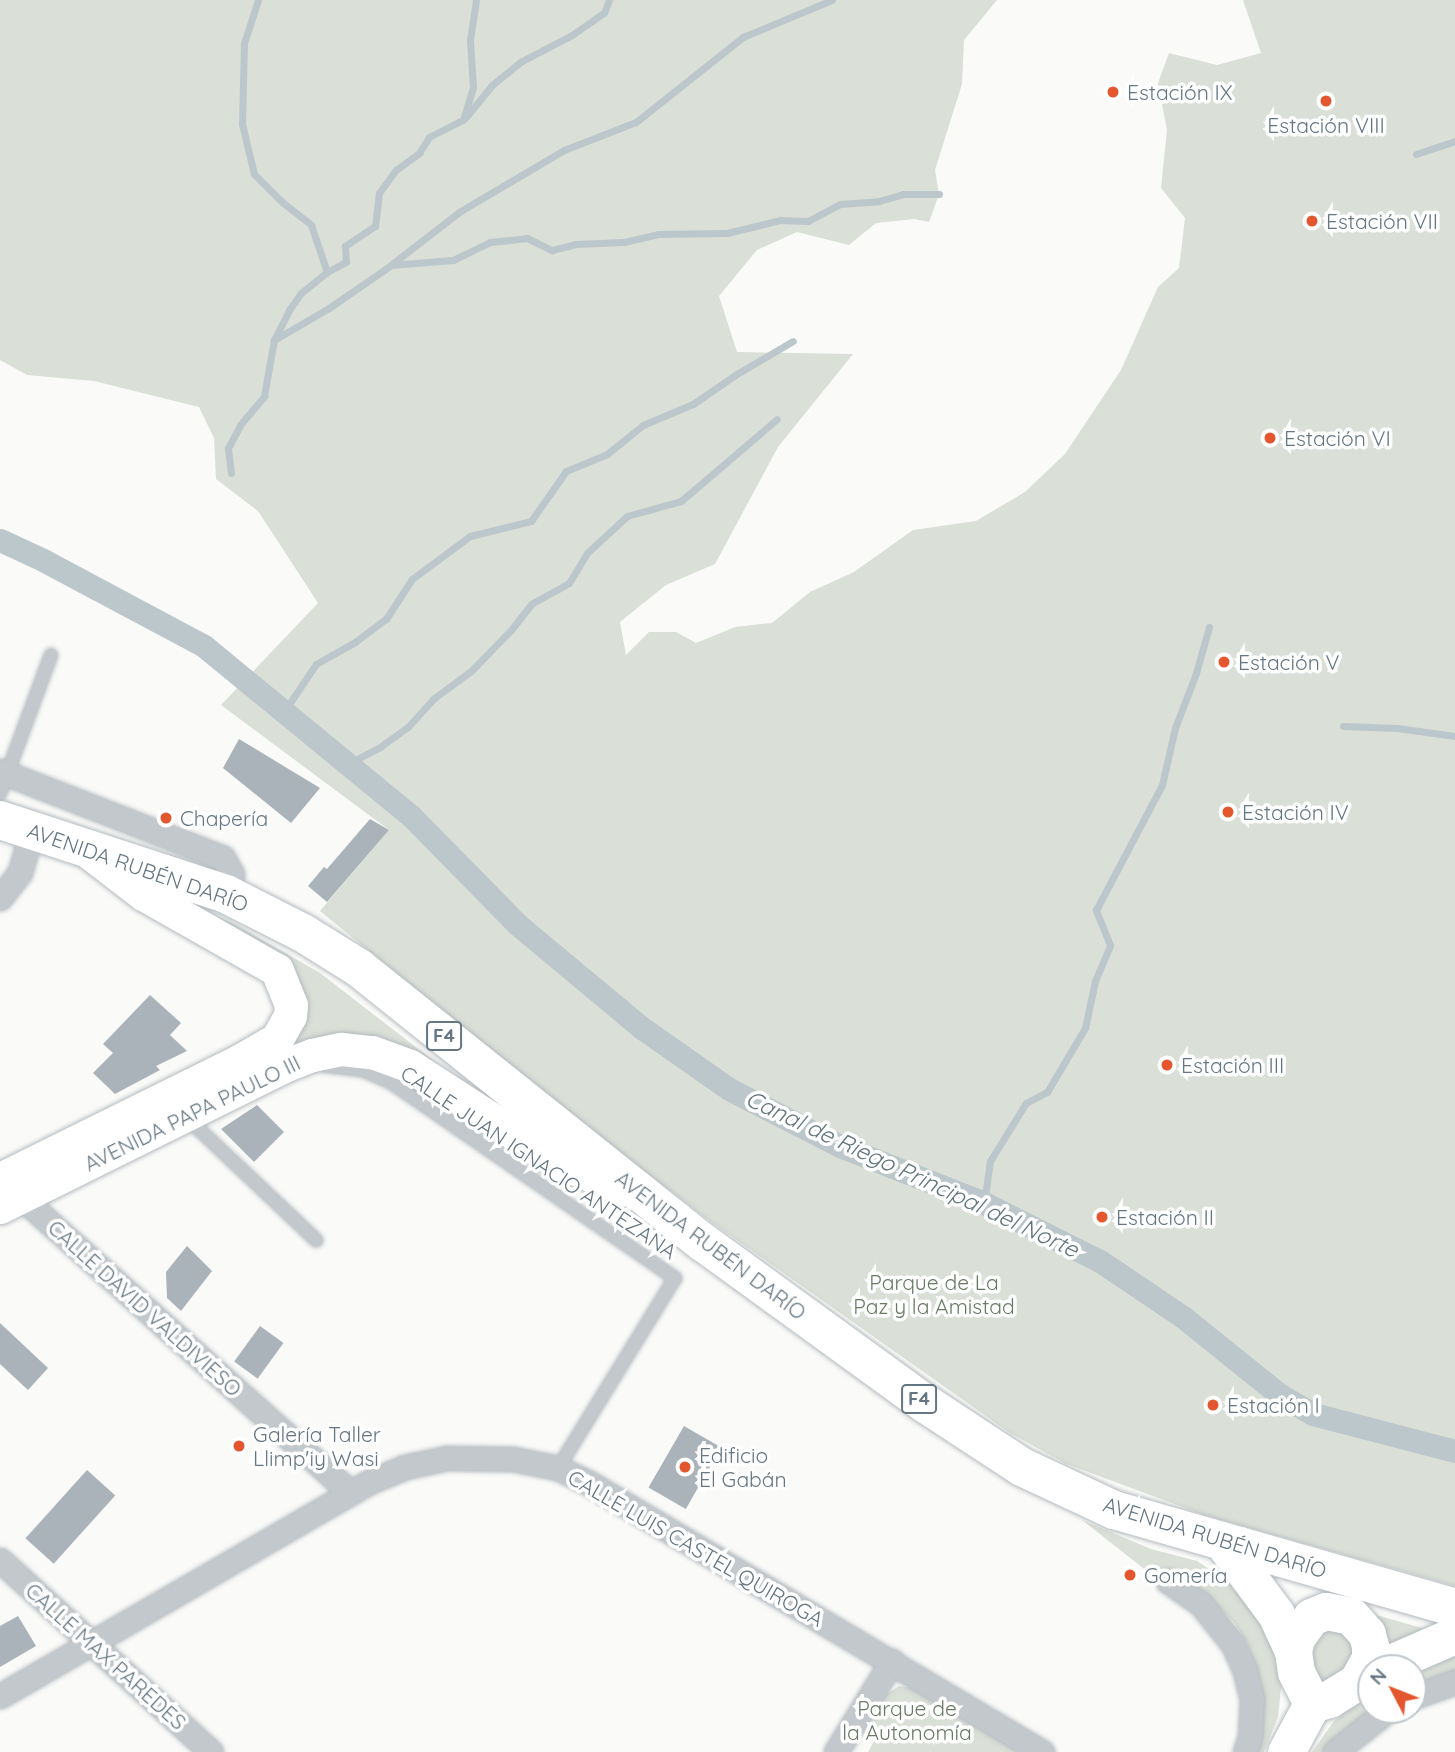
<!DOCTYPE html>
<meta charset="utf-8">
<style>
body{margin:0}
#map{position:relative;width:1455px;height:1752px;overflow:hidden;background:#fafaf8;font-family:Quicksand,sans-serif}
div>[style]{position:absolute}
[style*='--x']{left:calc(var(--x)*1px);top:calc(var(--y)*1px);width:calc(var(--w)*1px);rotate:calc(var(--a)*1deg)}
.green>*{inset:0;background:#dadfd7}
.stream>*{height:7px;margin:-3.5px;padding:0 3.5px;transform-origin:3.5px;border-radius:3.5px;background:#bbc7cb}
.canal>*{height:23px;margin:-11.5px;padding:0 11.5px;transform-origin:11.5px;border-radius:11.5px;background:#bbc7cb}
.building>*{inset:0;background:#aab3b9;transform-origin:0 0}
.roads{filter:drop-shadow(0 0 2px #b3babf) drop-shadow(0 0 2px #b3babf)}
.lane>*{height:12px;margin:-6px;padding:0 6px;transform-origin:6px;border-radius:6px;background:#c3c8cc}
.street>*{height:23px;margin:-11.5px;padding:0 11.5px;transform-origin:11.5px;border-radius:11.5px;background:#c3c8cc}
.secondary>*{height:33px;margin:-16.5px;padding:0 16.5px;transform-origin:16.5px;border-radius:16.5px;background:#fff}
.primary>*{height:37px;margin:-18.5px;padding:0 18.5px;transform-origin:18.5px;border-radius:18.5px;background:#fff}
.highway>*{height:38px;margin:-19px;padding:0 19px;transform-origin:19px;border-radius:19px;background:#fff}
.dots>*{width:19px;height:19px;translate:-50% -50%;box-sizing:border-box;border:4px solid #fff;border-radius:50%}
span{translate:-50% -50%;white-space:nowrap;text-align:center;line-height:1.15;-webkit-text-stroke:7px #fff;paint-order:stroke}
.shield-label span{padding:2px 5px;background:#fff;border:2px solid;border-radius:5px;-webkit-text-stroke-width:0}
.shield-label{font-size:19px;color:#657683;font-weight:700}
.poi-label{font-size:21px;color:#657683}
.left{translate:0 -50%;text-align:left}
.street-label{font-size:21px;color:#657683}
.park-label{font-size:21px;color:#687a64}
.water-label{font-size:23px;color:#60757c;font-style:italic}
.north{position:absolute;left:1357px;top:1654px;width:70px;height:70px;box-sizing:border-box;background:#fff;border:2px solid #c1c8cd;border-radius:50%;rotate:312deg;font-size:19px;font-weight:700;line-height:28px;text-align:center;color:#657683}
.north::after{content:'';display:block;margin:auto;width:24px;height:32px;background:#e4572e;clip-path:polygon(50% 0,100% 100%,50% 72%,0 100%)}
</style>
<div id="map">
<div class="green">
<div style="clip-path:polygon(0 0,997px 0,964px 40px,962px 84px,935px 170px,939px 194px,929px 222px,914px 219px,876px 223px,849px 245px,797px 232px,757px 250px,719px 296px,737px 352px,853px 354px,778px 447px,715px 564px,666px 585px,620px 622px,626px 655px,649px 632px,676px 632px,696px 643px,735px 627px,772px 623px,810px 592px,854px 572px,913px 530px,976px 521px,1025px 492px,1065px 454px,1121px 370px,1158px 287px,1179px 268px,1185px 218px,1161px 188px,1167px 130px,1158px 83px,1169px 53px,1217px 65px,1261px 53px,1243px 0,1455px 0,1455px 1586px,1204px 1515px,1064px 1463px,1010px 1433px,710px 1221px,554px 1102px,320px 911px,389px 830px,221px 705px,318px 603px,258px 511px,216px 479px,214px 438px,199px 407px,94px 381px,27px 375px,0 360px)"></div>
<div style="clip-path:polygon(159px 893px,235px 924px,320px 973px,532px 1137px,413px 1059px,263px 1056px,300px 1003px)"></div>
<div style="clip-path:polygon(1082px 1520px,1151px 1549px,1197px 1561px,1235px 1586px,1258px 1611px,1283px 1669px,1278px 1717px,1264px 1752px,1254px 1752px,1262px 1721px,1261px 1684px,1247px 1643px,1234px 1622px,1197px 1587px,1153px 1565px,1148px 1572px)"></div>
<div style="clip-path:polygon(1376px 1615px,1422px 1628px,1421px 1634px,1384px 1650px)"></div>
<div style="clip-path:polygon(1334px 1618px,1359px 1655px,1325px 1685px,1316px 1682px,1308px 1638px)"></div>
<div style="clip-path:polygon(1455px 1655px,1455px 1674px,1413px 1689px,1413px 1670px)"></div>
<div style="clip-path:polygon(899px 1686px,918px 1689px,1019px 1752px,868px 1752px,875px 1739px,868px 1720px,885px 1695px)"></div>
<div style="clip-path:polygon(1371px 1691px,1371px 1710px,1325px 1752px,1312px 1752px,1334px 1721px)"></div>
</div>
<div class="stream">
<div style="--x:258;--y:0;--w:45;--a:108"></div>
<div style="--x:244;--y:43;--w:81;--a:91.4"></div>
<div style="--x:242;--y:124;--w:51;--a:76.5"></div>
<div style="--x:254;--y:174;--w:40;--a:45"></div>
<div style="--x:282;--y:202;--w:37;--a:38"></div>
<div style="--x:311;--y:225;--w:50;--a:71.2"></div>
<div style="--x:466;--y:117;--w:41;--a:-50.9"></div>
<div style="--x:492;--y:85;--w:38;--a:-39"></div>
<div style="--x:522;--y:61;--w:56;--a:-27.5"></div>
<div style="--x:572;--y:35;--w:39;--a:-35"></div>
<div style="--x:604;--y:13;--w:14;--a:-69"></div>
<div style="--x:1416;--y:154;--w:41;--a:-18.4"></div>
<div style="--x:392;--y:264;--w:85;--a:-37.8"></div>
<div style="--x:459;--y:212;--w:122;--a:-30.6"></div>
<div style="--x:564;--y:150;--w:77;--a:-21.3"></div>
<div style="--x:636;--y:122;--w:137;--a:-38.5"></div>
<div style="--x:743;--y:37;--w:96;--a:-22.6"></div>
<div style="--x:274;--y:340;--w:64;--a:-30.2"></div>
<div style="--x:329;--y:308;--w:75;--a:-34.7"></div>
<div style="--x:391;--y:265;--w:62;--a:-4.6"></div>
<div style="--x:453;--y:260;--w:41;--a:-25.9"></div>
<div style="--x:490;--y:242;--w:37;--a:-6"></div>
<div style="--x:527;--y:238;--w:28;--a:26"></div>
<div style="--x:552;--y:250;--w:25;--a:-14"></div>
<div style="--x:576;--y:244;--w:48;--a:-2.4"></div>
<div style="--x:624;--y:242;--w:35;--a:-13"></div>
<div style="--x:658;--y:234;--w:69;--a:-0.8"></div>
<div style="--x:727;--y:233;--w:55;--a:-13.8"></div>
<div style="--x:780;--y:220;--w:28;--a:2"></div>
<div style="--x:808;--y:221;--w:36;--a:-28"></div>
<div style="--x:840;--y:204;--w:39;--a:-4"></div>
<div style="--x:879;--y:201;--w:25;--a:-16"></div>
<div style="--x:903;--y:194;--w:36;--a:0"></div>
<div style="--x:231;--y:473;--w:25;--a:-97"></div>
<div style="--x:228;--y:448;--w:26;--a:-62"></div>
<div style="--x:240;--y:425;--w:38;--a:-50"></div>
<div style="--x:264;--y:396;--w:57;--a:-79.9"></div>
<div style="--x:274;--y:340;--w:34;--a:-63"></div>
<div style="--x:289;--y:310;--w:21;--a:-55"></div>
<div style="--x:301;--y:293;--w:33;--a:-39"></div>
<div style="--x:327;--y:272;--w:21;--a:-28"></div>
<div style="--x:346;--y:262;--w:16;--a:-94"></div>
<div style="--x:345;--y:246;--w:36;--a:-34"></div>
<div style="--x:375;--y:226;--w:33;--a:-83"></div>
<div style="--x:379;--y:193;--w:29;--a:-54"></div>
<div style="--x:396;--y:170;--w:29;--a:-36"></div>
<div style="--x:419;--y:153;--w:19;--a:-58"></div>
<div style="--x:429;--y:137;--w:38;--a:-27"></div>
<div style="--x:463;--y:120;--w:34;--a:-73"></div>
<div style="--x:473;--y:88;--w:48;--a:-93.6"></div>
<div style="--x:470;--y:40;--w:40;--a:-81.5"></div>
<div style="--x:285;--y:710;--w:55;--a:-56"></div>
<div style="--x:316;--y:664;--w:45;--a:-29.4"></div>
<div style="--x:355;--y:642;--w:39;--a:-37"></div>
<div style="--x:386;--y:619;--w:48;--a:-57"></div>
<div style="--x:412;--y:579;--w:72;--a:-36.6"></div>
<div style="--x:470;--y:536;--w:63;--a:-13.8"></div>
<div style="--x:531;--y:521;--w:61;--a:-55"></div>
<div style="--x:566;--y:471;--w:44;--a:-22.5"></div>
<div style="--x:607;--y:454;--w:46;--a:-38.9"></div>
<div style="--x:643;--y:425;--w:54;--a:-22.8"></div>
<div style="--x:693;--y:404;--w:51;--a:-34.6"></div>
<div style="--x:735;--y:375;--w:67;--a:-30.4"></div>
<div style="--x:1343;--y:726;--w:54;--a:2.1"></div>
<div style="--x:1397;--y:728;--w:59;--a:7.9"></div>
<div style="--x:349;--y:763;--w:35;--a:-27"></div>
<div style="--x:380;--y:747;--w:34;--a:-36"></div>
<div style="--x:408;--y:727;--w:38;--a:-48"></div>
<div style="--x:433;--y:699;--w:47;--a:-36.4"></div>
<div style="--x:471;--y:671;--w:57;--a:-45.7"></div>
<div style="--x:511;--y:630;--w:33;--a:-52"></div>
<div style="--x:531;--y:604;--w:43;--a:-28.9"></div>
<div style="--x:569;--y:583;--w:35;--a:-59"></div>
<div style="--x:587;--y:553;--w:54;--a:-42.8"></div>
<div style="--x:627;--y:516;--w:56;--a:-15.5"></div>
<div style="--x:681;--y:501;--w:126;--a:-40.5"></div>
<div style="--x:984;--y:1203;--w:42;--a:-81.9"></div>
<div style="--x:990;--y:1161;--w:68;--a:-58.2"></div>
<div style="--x:1026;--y:1103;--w:24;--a:-28"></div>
<div style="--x:1047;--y:1092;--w:74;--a:-59.3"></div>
<div style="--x:1085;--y:1028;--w:48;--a:-78"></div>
<div style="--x:1095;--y:981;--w:39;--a:-67"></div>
<div style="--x:1110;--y:945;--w:38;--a:-112"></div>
<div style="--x:1096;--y:910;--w:141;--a:-62.2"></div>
<div style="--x:1162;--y:785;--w:58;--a:-77.2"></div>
<div style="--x:1175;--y:728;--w:59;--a:-69.1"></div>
<div style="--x:1196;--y:673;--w:48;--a:-74.2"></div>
</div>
<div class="canal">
<div style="--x:0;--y:540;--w:47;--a:24.9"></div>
<div style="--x:43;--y:560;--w:183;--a:28.1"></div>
<div style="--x:204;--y:646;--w:268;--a:39.4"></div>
<div style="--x:411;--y:816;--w:151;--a:45.5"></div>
<div style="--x:517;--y:924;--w:163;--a:39.8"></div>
<div style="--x:642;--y:1028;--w:106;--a:35"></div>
<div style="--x:729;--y:1089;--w:125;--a:27.2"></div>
<div style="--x:840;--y:1146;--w:155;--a:21.6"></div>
<div style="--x:984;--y:1203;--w:130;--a:26.6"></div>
<div style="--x:1100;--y:1261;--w:100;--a:34"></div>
<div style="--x:1183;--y:1317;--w:124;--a:38.8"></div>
<div style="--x:1280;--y:1395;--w:38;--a:30"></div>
<div style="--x:1313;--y:1414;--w:147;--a:14.6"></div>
</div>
<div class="building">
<div style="clip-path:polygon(239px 739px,320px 788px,291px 823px,223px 768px)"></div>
<div style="clip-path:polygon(370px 819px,389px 830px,327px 902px,308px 886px,324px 867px,327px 869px)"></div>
<div style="clip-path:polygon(150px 995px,181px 1023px,170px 1035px,187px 1051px,156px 1066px,160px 1070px,115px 1094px,93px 1073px,113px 1053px,103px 1044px)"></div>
<div style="clip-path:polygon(257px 1105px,284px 1132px,254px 1162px,221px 1129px)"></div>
<div style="clip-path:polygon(187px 1246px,212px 1271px,181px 1311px,167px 1298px,166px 1272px)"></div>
<div style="clip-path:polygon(0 1323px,48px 1368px,28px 1390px,0 1364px)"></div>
<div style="left:260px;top:1326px;width:29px;height:44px;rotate:36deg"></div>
<div style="left:684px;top:1426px;width:43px;height:71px;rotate:30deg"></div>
<div style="left:87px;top:1470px;width:38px;height:92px;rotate:42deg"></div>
<div style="clip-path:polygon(18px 1616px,36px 1646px,0 1667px,0 1626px)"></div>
</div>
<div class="roads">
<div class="lane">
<div style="--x:0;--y:793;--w:147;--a:-69.7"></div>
<div style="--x:321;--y:1065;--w:42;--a:6.8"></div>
<div style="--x:363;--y:1070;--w:32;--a:24"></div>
<div style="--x:392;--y:1083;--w:344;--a:34.6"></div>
<div style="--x:675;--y:1278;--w:223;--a:121.6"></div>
<div style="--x:187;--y:1118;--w:178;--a:43.4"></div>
</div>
<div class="street">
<div style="--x:0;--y:771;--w:239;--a:21.3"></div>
<div style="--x:223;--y:858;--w:18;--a:61"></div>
<div style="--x:232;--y:874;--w:21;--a:107"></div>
<div style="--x:0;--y:898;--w:33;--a:-52"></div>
<div style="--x:20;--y:872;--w:43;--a:-73.7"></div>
<div style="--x:12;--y:1189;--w:455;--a:41.9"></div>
<div style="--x:0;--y:1560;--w:285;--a:42.3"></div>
<div style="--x:1168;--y:1581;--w:39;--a:35"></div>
<div style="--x:1200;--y:1603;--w:53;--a:51.2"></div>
<div style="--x:1233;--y:1644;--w:30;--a:66"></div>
<div style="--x:1245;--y:1671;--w:29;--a:76"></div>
<div style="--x:1252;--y:1699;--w:38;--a:93"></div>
<div style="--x:1250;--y:1737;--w:16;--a:108"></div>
<div style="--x:0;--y:1696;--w:424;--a:-30.1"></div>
<div style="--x:367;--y:1483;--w:41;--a:-22.8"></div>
<div style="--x:405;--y:1467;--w:43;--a:-12.1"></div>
<div style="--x:447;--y:1458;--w:66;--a:0.9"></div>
<div style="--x:513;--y:1459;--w:46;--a:11.3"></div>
<div style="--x:558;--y:1468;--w:34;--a:26"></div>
<div style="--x:589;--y:1483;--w:527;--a:30.7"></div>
<div style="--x:1413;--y:1697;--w:45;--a:-19.7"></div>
<div style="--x:836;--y:1752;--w:107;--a:-58.4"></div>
<div style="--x:1335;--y:1752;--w:68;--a:-38.4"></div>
</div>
<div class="secondary">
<div style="--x:0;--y:1179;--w:267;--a:-26.3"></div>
<div style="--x:239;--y:1061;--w:44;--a:-30.1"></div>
<div style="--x:277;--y:1039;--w:26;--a:-61"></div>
<div style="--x:290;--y:1016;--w:11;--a:-85"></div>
<div style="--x:291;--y:1005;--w:38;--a:-112"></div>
<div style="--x:277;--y:970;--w:154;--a:-150.4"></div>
<div style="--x:143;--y:894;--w:66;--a:-142.4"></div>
<div style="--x:0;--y:1207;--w:319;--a:-26.4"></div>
<div style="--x:286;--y:1065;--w:28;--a:-21"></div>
<div style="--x:312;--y:1055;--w:30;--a:-12"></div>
<div style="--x:341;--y:1049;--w:31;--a:6"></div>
<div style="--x:372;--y:1052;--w:40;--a:20.2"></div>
<div style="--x:410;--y:1066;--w:171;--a:33"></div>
<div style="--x:553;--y:1159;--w:78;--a:23.3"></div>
</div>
<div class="primary">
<div style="--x:1221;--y:1540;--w:92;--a:53.4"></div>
<div style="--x:1276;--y:1614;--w:41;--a:65.3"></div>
<div style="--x:1293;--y:1651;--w:21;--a:82"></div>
<div style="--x:1296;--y:1672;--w:36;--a:63"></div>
<div style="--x:1293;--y:1651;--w:13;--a:-77"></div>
<div style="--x:1296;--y:1638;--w:26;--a:-54"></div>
<div style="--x:1311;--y:1617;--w:16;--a:-22"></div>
<div style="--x:1326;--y:1611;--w:25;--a:11"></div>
<div style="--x:1351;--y:1616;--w:24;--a:48"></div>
<div style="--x:1367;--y:1634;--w:12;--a:76"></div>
<div style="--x:1370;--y:1646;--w:12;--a:90"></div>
<div style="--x:1370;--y:1658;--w:25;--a:119"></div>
<div style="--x:1379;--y:1668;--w:83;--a:-23.5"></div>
<div style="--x:1286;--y:1752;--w:55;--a:-61.6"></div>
<div style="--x:1312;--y:1704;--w:18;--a:-16"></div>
<div style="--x:1329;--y:1699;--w:49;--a:-31.8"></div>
</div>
<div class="highway">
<div style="--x:0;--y:820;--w:238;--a:18.1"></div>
<div style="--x:226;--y:894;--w:86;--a:26.9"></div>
<div style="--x:303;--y:933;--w:66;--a:32"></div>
<div style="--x:359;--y:968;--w:441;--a:38.6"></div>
<div style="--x:704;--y:1243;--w:274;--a:36"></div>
<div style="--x:926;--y:1404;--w:115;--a:33.3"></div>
<div style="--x:1022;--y:1467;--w:102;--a:25.1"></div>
<div style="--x:1114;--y:1510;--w:355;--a:16"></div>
</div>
</div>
<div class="dots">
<div style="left:1113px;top:92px;background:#e4572e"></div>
<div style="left:1326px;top:101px;background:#e4572e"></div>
<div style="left:1312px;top:221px;background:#e4572e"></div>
<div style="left:1270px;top:438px;background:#e4572e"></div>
<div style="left:1224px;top:662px;background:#e4572e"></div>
<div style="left:1228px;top:812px;background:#e4572e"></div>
<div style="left:166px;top:818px;background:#e4572e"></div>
<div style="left:1167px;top:1065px;background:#e4572e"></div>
<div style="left:1102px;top:1217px;background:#e4572e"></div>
<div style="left:1213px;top:1405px;background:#e4572e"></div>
<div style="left:239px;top:1446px;background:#e4572e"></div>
<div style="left:685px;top:1467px;background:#e4572e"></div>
<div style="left:1130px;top:1575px;background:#e4572e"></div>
</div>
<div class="shield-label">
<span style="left:444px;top:1036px">F4</span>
<span style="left:919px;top:1399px">F4</span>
</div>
<div class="poi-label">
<span class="left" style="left:1127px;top:92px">Estación IX</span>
<span style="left:1326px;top:125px">Estación VIII</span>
<span class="left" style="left:1326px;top:221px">Estación VII</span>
<span class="left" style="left:1284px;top:438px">Estación VI</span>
<span class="left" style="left:1238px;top:662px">Estación V</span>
<span class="left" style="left:1242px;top:812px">Estación IV</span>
<span class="left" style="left:180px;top:818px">Chapería</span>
<span class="left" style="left:1181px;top:1065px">Estación III</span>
<span class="left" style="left:1116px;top:1217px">Estación II</span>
<span class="left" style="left:1227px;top:1405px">Estación I</span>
<span class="left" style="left:253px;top:1446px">Galería Taller<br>Llimp'iy Wasi</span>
<span class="left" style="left:699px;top:1467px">Edificio<br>El Gabán</span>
<span class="left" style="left:1144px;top:1575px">Gomería</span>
</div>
<div class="street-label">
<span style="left:138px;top:867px;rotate:19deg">AVENIDA RUBÉN DARÍO</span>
<span style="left:192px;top:1113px;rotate:-26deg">AVENIDA PAPA PAULO III</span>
<span style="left:539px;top:1162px;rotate:34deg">CALLE JUAN IGNACIO ANTEZANA</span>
<span style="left:711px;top:1245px;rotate:37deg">AVENIDA RUBÉN DARÍO</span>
<span style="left:145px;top:1308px;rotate:42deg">CALLE DAVID VALDIVIESO</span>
<span style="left:1215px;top:1537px;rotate:17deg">AVENIDA RUBÉN DARÍO</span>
<span style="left:696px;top:1548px;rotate:30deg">CALLE LUIS CASTEL QUIROGA</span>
<span style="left:106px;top:1656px;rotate:42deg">CALLE MAX PAREDES</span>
</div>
<div class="park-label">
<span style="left:934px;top:1294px">Parque de La<br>Paz y la Amistad</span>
<span style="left:907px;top:1720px">Parque de<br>la Autonomía</span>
</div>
<div class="water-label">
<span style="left:912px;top:1174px;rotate:25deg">Canal de Riego Principal del Norte</span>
</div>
<div class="north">N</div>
</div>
